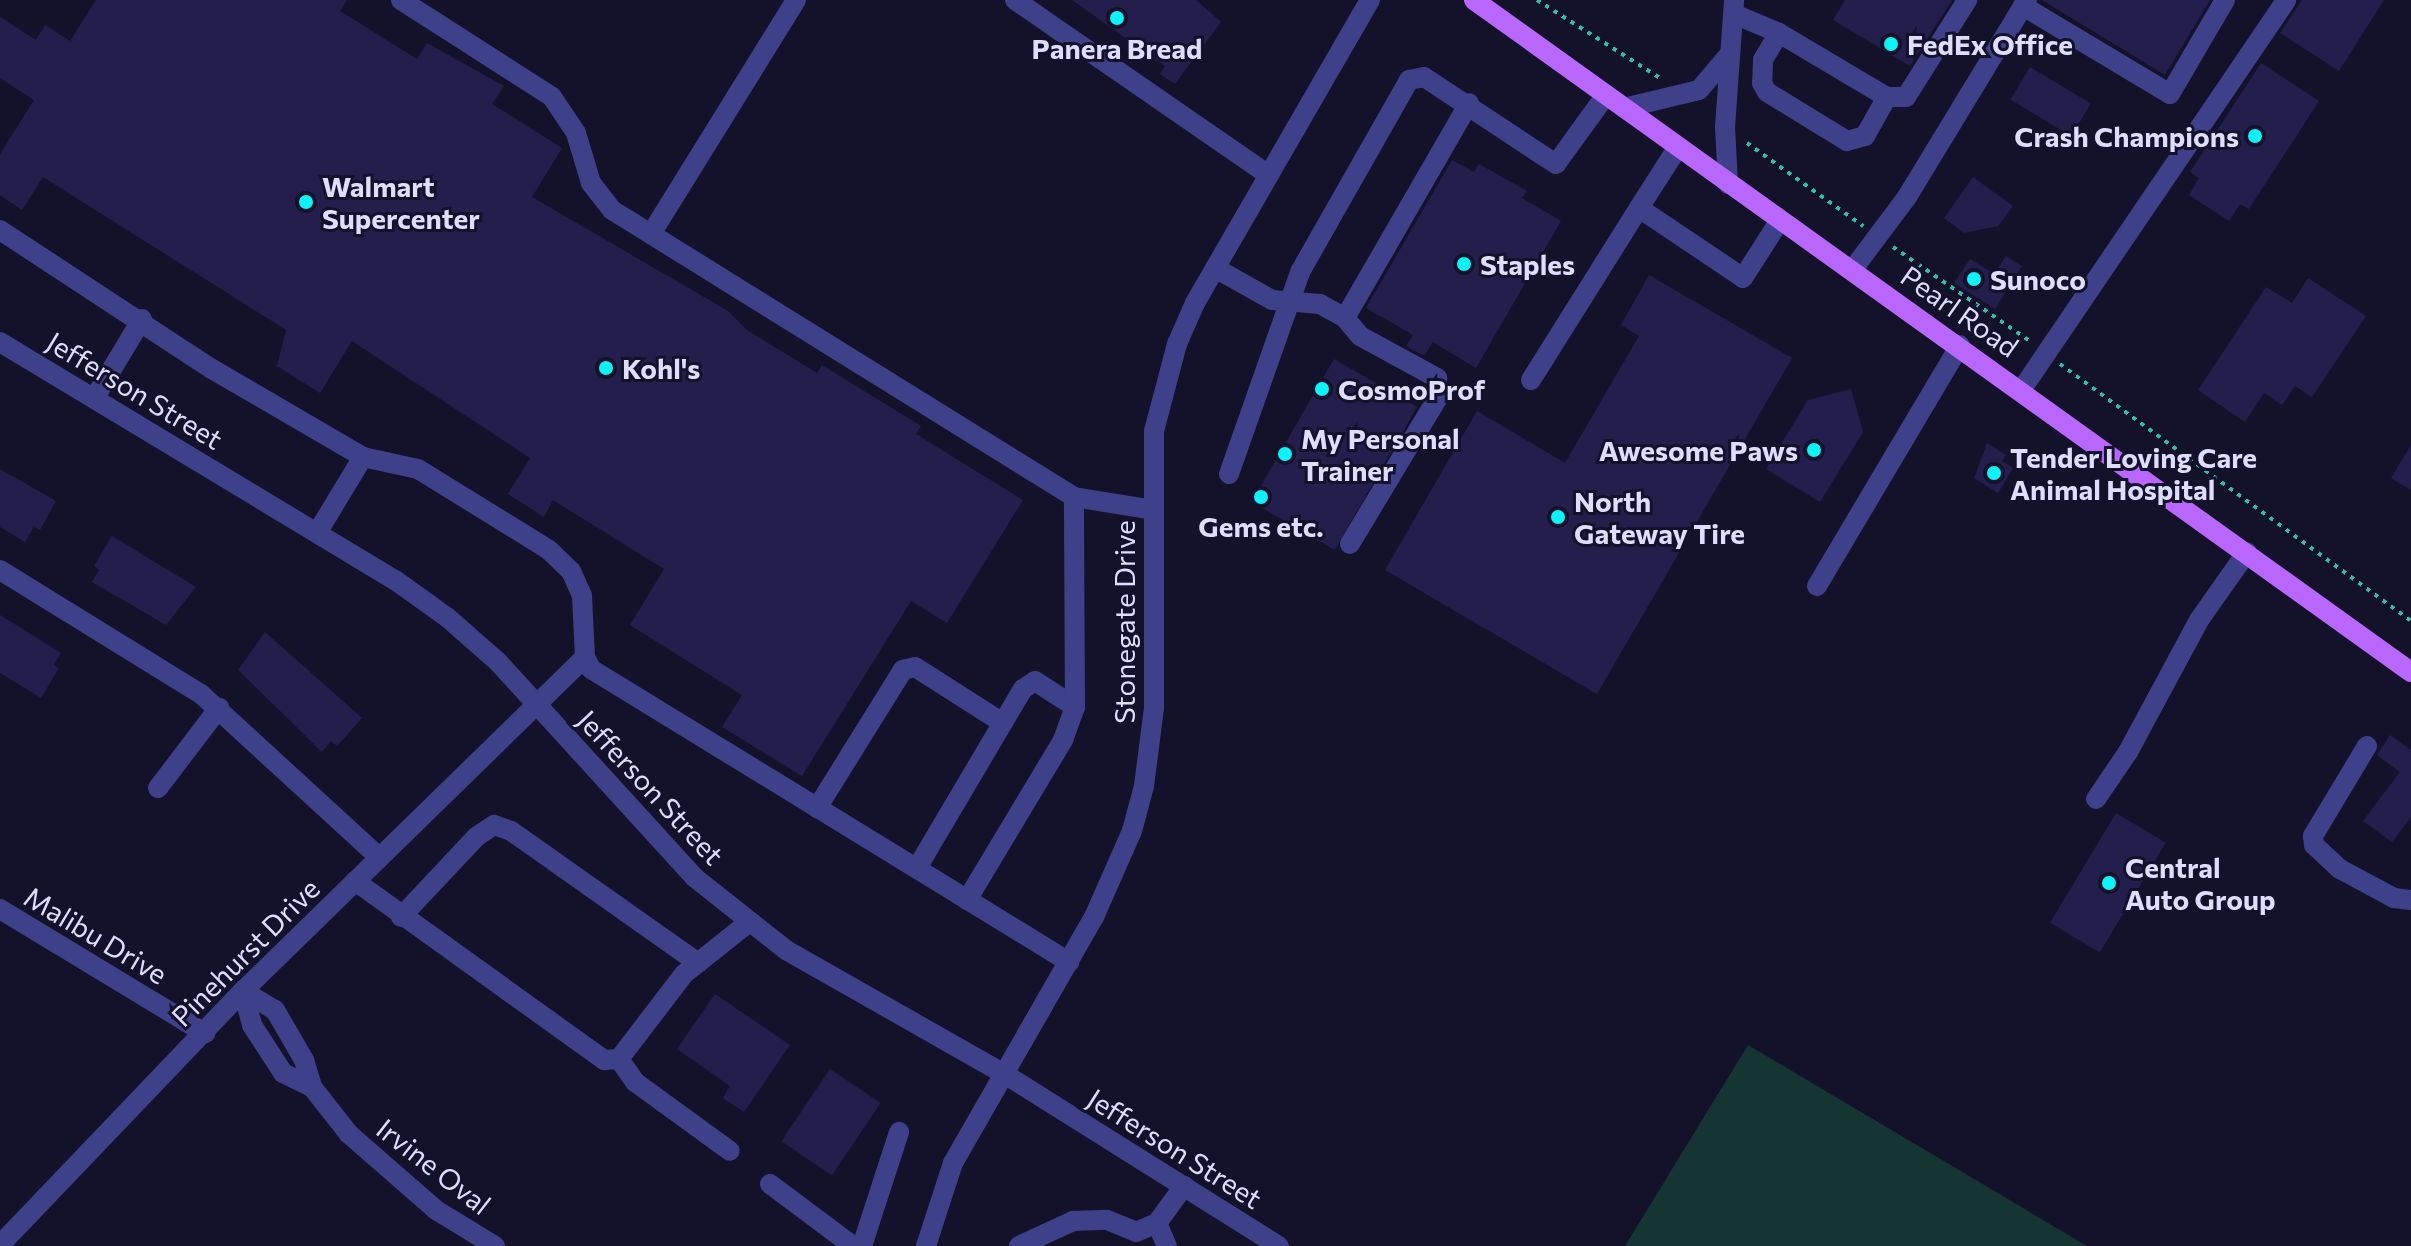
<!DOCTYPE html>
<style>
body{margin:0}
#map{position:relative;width:2411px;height:1246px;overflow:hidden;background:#14122b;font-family:Commissioner,sans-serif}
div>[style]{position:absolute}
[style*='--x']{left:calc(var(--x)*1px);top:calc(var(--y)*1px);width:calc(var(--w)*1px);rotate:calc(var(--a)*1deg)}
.green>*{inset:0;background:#153532}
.building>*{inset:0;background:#241e4c;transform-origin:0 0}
.path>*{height:4px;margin-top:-2px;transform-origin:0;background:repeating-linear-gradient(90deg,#33bcaa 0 4px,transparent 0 10px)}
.minor>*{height:20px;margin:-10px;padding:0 10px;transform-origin:10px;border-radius:10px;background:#3e4089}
.major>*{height:20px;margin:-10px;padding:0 10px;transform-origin:10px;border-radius:10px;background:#b966fc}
.dots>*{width:22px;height:22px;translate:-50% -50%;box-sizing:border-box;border:4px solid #14122b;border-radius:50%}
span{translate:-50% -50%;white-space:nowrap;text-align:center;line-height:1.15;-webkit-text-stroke:6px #14122b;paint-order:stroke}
.poi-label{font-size:28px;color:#deddfe;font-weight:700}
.left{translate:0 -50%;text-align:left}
.right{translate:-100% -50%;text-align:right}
.street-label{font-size:28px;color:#deddfe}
</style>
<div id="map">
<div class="green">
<div style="clip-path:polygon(1748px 1045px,2087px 1246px,1625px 1246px)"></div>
</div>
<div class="building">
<div style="clip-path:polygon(96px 0,347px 0,340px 11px,417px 59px,427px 43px,504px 86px,492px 104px,562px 148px,532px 197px,728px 311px,747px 330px,817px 373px,822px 365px,921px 426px,916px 434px,1023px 500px,947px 623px,911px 601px,802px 776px,722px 727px,742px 695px,630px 625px,664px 569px,553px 500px,544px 517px,508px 494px,530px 458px,352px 341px,320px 393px,277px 366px,286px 330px,43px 177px,22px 210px,0 195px,0 154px,34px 100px,0 78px,0 17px,36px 40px,45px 25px,70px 41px)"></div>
<div style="clip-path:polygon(1072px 0,1196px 0,1221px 22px,1175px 84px,1160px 74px,1165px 66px)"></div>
<div style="clip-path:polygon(1845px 0,1952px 0,1910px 66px,1833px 20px)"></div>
<div style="clip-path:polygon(2042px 0,2210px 0,2165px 75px)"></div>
<div style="clip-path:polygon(2302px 0,2384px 0,2339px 71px,2280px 33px)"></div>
<div style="clip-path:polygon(2261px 63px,2319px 101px,2249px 209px,2240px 204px,2229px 221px,2189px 195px,2199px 178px,2190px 172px)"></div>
<div style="left:2030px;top:67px;width:71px;height:38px;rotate:31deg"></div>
<div style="clip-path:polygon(1452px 160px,1474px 172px,1479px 164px,1527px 191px,1522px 198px,1561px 221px,1476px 368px,1433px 342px,1424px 356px,1406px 346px,1413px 335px,1366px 308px)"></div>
<div style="clip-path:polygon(1973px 177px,2013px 206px,1998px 226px,1964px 233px,1944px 218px)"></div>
<div style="clip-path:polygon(2006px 256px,2022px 266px,1995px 309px,1954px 283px,1970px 259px,1994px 274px)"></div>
<div style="clip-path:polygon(1649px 275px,1792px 358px,1597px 694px,1385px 570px,1477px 411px,1565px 463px,1639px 336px,1621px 325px)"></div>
<div style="clip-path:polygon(2308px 278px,2366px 316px,2312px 397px,2295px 386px,2282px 405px,2264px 393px,2245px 422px,2198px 390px,2266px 287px,2292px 303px)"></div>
<div style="left:1334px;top:359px;width:96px;height:165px;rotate:30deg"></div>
<div style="clip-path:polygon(1851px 389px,1863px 432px,1820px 502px,1766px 469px,1808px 400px)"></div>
<div style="clip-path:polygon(1987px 443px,2006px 455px,2002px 461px,2013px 468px,1998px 493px,1974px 478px)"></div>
<div style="clip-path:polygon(2411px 445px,2411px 490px,2391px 478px)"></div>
<div style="clip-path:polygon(0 469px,56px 501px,40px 530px,34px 527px,25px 542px,0 527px)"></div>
<div style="clip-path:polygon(112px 536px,196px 587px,166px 625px,92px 582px,99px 570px,94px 566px)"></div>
<div style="clip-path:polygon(0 615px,61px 653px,54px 665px,59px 668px,41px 698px,0 673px)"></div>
<div style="clip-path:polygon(265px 632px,362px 718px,337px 746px,331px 741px,322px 752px,238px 670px)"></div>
<div style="clip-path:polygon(2390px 735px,2411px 750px,2411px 817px,2392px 842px,2363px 821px,2400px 772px,2377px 755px)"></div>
<div style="left:2116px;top:813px;width:58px;height:128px;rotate:31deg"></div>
<div style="clip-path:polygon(715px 994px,790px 1045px,744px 1112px,723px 1098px,730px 1086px,677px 1049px)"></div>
<div style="left:830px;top:1069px;width:61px;height:87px;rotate:34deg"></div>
</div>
<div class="path">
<div style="--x:1537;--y:0;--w:146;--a:32.4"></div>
<div style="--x:1747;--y:143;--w:143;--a:35.6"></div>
<div style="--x:1893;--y:247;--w:168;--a:34.5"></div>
<div style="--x:2060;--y:364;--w:435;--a:36.2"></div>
</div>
<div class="minor">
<div style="--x:401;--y:0;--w:179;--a:32.7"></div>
<div style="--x:552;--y:97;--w:43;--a:56.3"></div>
<div style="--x:576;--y:133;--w:52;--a:73.3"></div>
<div style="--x:591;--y:183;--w:34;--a:52"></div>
<div style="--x:612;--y:210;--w:544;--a:31.85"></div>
<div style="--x:1074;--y:497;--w:80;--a:9.3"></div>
<div style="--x:1015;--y:0;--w:308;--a:34.6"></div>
<div style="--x:2023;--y:6;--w:171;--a:30.9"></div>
<div style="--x:2170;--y:94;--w:109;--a:-59.7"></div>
<div style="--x:1734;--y:14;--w:49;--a:22.9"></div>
<div style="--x:1779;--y:33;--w:126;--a:30.7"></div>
<div style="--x:1887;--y:97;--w:19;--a:0"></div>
<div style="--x:1906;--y:97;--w:115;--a:-57.8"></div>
<div style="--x:1779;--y:33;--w:31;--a:121"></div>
<div style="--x:1763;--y:60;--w:23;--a:92"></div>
<div style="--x:1762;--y:83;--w:10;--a:61"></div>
<div style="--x:1767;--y:92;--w:94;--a:31.5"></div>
<div style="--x:1847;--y:141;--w:19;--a:-16"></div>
<div style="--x:1865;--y:136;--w:45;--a:-60.6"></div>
<div style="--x:1624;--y:108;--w:77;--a:-13.5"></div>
<div style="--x:1699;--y:90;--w:45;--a:-49.5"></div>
<div style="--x:1678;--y:147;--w:72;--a:122.6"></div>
<div style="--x:1639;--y:208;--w:125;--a:33.9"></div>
<div style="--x:1743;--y:278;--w:69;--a:-57.5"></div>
<div style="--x:1728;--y:184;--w:57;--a:-93"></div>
<div style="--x:1725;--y:127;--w:127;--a:-85.9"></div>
<div style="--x:0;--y:230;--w:254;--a:33.3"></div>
<div style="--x:212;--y:369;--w:175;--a:30.2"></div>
<div style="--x:363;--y:457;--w:56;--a:12.3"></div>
<div style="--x:418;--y:469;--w:154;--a:31.7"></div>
<div style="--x:549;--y:550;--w:30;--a:44"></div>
<div style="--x:571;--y:571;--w:27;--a:66"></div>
<div style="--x:582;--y:596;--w:61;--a:87.2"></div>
<div style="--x:585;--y:657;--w:13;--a:63"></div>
<div style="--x:591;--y:669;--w:561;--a:31.51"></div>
<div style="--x:651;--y:234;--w:275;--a:-58.2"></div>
<div style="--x:1215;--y:268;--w:65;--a:29.3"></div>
<div style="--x:1272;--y:300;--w:48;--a:4.8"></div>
<div style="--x:1320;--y:304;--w:29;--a:29"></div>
<div style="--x:1345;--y:318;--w:23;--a:50"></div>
<div style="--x:1360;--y:336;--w:88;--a:28.6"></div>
<div style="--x:1437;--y:378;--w:21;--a:90"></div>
<div style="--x:1437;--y:399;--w:169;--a:121"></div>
<div style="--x:1853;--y:269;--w:90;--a:-53.1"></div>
<div style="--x:1907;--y:197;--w:231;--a:-58.7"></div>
<div style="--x:1345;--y:318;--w:248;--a:-60"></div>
<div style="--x:0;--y:342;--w:461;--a:31.1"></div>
<div style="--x:395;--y:580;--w:65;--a:35.6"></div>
<div style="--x:448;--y:618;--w:67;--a:41.3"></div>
<div style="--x:498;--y:662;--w:291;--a:47.6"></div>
<div style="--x:694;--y:877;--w:117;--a:38.4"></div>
<div style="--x:786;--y:950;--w:253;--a:29.6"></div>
<div style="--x:1006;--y:1075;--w:322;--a:32.1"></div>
<div style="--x:1531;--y:380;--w:203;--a:-57.9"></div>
<div style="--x:2022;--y:389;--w:470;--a:-55.8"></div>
<div style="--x:95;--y:397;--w:91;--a:-58.9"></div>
<div style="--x:1229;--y:474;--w:214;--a:-70.6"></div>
<div style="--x:1300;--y:272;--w:221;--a:-60.4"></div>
<div style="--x:1409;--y:80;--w:15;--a:-11"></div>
<div style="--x:1424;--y:77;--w:158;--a:33.4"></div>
<div style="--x:1556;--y:164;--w:85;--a:-54.1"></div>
<div style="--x:317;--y:533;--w:89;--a:-58.8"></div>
<div style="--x:0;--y:570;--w:236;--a:31.7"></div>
<div style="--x:201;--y:694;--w:241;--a:42.5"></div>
<div style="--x:1817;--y:586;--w:280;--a:-59.3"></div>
<div style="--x:2367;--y:746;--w:105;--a:121"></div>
<div style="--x:2313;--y:836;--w:9;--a:84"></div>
<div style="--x:2314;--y:845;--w:35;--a:43"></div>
<div style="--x:2340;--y:869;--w:61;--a:28.2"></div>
<div style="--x:2394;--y:898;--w:17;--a:7"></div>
<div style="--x:158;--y:788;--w:101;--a:-52.7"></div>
<div style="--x:2096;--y:799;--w:57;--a:-55.8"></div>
<div style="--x:2128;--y:752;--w:150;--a:-61.7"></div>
<div style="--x:2199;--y:620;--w:83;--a:-54.8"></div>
<div style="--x:817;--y:808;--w:163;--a:-58.1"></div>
<div style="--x:903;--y:670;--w:12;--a:-14"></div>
<div style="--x:915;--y:667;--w:104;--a:32.5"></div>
<div style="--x:917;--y:868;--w:208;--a:-59.4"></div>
<div style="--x:1023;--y:689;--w:14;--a:-34"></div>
<div style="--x:1035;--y:681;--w:48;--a:33"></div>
<div style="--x:355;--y:881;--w:307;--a:35.7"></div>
<div style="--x:604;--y:1060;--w:15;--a:-4"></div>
<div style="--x:619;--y:1059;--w:107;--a:-52.6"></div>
<div style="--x:684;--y:974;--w:82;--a:-38.6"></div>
<div style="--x:967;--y:900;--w:187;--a:-59"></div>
<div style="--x:1063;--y:740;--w:35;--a:-70"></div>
<div style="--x:1075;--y:707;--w:210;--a:-90.3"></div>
<div style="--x:0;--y:909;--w:240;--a:31.2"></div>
<div style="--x:401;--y:917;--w:110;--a:-46.8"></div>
<div style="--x:476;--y:837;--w:22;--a:-34"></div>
<div style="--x:494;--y:825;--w:18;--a:19"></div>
<div style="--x:511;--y:831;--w:229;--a:35.2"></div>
<div style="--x:243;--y:991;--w:37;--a:31"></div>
<div style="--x:275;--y:1010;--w:58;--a:59.9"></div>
<div style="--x:304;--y:1060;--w:28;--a:73"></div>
<div style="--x:312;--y:1087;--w:60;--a:51.8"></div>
<div style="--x:349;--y:1134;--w:116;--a:41.1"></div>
<div style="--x:436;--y:1210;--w:69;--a:31.4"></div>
<div style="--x:243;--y:991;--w:35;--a:75"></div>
<div style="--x:252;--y:1025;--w:57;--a:57.1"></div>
<div style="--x:283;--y:1073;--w:32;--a:26"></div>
<div style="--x:619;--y:1059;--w:28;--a:55"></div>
<div style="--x:635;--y:1082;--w:117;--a:36"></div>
<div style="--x:770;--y:1184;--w:104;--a:36.8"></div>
<div style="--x:1157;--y:1223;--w:25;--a:67"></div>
<div style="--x:0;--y:1245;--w:352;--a:-46.3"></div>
<div style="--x:243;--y:991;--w:478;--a:-44.3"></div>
<div style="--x:862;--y:1246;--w:120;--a:-72"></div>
<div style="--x:926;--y:1246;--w:87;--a:-72"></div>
<div style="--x:953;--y:1163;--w:284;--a:-60.2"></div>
<div style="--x:1094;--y:917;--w:94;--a:-66.2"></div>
<div style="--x:1132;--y:831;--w:47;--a:-75.1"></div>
<div style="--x:1144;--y:786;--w:79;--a:-82.7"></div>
<div style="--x:1154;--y:708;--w:277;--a:-90"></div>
<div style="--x:1154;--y:431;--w:90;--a:-75.2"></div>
<div style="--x:1177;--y:344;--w:45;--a:-66.3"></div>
<div style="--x:1195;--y:303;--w:350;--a:-60"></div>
<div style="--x:1019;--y:1246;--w:60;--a:-24.8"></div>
<div style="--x:1073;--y:1221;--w:34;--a:-2"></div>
<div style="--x:1107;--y:1220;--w:31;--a:22"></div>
<div style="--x:1136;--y:1232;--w:23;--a:-23"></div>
<div style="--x:1157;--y:1223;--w:46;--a:-53.9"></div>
</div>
<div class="major">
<div style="--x:1474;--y:0;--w:1153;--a:35.65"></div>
</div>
<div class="dots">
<div style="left:1117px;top:18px;background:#0df3fa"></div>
<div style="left:1891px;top:44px;background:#0df3fa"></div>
<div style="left:2255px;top:136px;background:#0df3fa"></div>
<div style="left:306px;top:202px;background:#0df3fa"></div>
<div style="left:1464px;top:264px;background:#0df3fa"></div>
<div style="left:1974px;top:279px;background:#0df3fa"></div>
<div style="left:606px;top:368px;background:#0df3fa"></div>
<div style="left:1322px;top:389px;background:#0df3fa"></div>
<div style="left:1814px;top:450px;background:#0df3fa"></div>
<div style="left:1285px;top:454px;background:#0df3fa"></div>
<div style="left:1994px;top:473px;background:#0df3fa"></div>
<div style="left:1261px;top:497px;background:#0df3fa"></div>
<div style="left:1558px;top:517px;background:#0df3fa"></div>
<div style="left:2109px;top:883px;background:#0df3fa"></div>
</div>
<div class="poi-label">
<span class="left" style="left:1907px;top:44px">FedEx Office</span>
<span style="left:1117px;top:48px">Panera Bread</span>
<span class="right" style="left:2239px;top:136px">Crash Champions</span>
<span class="left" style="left:322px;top:202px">Walmart<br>Supercenter</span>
<span class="left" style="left:1480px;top:264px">Staples</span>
<span class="left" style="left:1990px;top:279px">Sunoco</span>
<span class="left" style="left:622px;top:368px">Kohl's</span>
<span class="left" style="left:1338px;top:389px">CosmoProf</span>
<span class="left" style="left:1301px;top:454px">My Personal<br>Trainer</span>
<span class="right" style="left:1798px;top:450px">Awesome Paws</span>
<span class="left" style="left:2010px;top:473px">Tender Loving Care<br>Animal Hospital</span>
<span class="left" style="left:1574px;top:517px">North<br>Gateway Tire</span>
<span style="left:1261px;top:526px">Gems etc.</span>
<span class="left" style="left:2125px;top:883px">Central<br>Auto Group</span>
</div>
<div class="street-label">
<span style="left:1960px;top:311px;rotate:35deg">Pearl Road</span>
<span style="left:135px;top:390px;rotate:31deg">Jefferson Street</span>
<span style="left:1124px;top:622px;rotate:-90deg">Stonegate Drive</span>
<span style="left:651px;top:787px;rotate:47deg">Jefferson Street</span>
<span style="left:96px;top:935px;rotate:31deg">Malibu Drive</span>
<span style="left:245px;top:952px;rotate:-45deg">Pinehurst Drive</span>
<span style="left:1175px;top:1148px;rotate:32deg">Jefferson Street</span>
<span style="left:434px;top:1166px;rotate:38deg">Irvine Oval</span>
</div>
</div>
